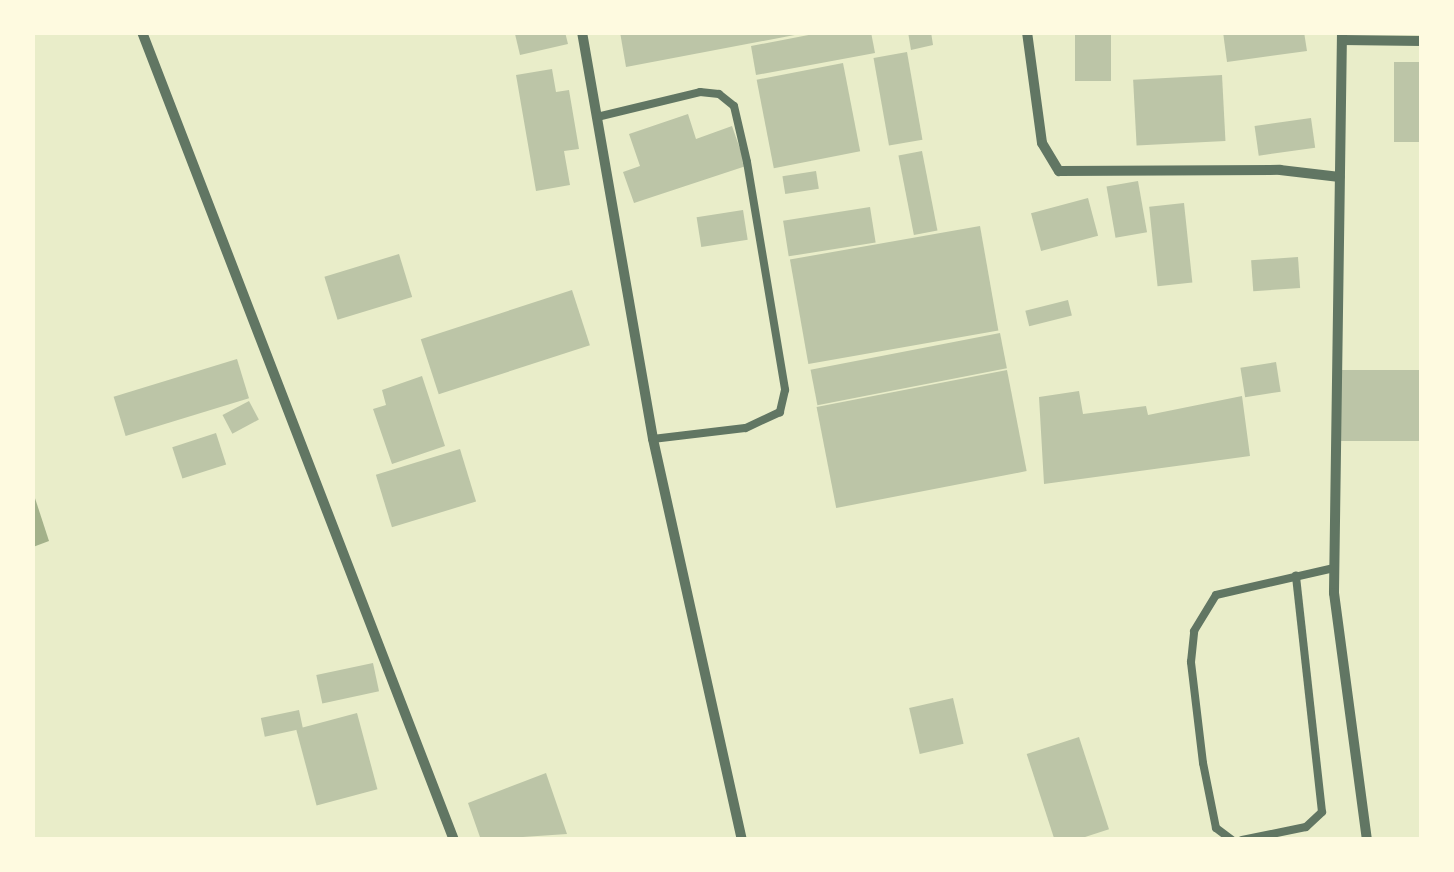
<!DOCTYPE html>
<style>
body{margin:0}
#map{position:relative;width:1454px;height:872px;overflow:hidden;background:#e9edc9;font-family:Georgia,serif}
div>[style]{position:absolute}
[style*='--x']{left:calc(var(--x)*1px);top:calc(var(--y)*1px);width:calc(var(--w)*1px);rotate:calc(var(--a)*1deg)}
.water>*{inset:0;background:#a3b18a}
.building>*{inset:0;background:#bcc5a7;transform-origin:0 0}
.service>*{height:8px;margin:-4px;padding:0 4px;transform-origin:4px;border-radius:4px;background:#617663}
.minor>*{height:10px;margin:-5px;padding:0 5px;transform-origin:5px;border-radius:5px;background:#617663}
span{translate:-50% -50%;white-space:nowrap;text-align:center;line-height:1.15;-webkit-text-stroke:10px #fefae0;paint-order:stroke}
.frame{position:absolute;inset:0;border:35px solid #fefae0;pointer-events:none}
</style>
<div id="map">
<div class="water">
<div style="clip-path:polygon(32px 489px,49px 541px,33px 547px,32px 547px)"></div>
</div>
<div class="building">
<div style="clip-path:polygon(565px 32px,568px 44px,520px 55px,515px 34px)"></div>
<div style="clip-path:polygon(620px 32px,800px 32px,800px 34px,626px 67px)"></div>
<div style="clip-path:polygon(824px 32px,871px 32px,875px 53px,756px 75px,751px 46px)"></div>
<div style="clip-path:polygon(908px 32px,931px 32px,933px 45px,911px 50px)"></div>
<div style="left:1075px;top:32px;width:36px;height:49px"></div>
<div style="clip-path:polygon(1223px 32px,1304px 32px,1307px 51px,1227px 62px)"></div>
<div style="left:907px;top:52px;width:89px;height:34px;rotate:80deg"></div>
<div style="left:1394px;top:62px;width:28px;height:80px"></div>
<div style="left:843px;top:63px;width:90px;height:88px;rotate:79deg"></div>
<div style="clip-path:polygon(552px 69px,556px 92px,569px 90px,579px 149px,564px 151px,570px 185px,536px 191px,516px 75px)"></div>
<div style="left:1222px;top:75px;width:66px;height:89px;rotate:87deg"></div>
<div style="clip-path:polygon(688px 114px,696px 139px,732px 126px,746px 166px,634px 203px,623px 172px,640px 166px,629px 134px)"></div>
<div style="left:1311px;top:118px;width:30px;height:57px;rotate:82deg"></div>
<div style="left:922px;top:151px;width:81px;height:24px;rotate:79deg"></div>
<div style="left:816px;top:171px;width:18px;height:34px;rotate:81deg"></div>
<div style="left:1138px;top:181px;width:52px;height:32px;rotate:80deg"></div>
<div style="left:1088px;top:198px;width:39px;height:59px;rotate:75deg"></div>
<div style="left:1184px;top:203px;width:80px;height:35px;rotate:84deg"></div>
<div style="left:870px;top:207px;width:36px;height:88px;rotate:81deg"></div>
<div style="left:743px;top:210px;width:30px;height:47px;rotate:81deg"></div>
<div style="left:980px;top:226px;width:106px;height:193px;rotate:80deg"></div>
<div style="left:399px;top:254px;width:45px;height:78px;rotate:73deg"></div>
<div style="left:1298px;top:257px;width:31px;height:47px;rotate:86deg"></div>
<div style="left:572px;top:290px;width:58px;height:159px;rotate:72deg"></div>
<div style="left:1068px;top:300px;width:16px;height:44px;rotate:76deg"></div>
<div style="left:1000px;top:333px;width:36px;height:193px;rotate:79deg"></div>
<div style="left:237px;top:359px;width:41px;height:129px;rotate:73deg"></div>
<div style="left:1276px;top:362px;width:30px;height:36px;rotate:81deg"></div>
<div style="left:1007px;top:370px;width:103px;height:194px;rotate:79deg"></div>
<div style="left:1422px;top:370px;width:71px;height:83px;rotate:90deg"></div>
<div style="clip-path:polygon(422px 376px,445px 446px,392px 464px,373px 409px,386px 405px,382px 390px)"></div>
<div style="clip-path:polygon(1079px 391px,1083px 414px,1146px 406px,1148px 415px,1242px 396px,1250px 456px,1044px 484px,1039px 397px)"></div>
<div style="left:249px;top:401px;width:21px;height:30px;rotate:62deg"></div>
<div style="left:216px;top:433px;width:33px;height:46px;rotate:72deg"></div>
<div style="left:460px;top:449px;width:55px;height:88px;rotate:73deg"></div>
<div style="left:373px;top:663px;width:29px;height:58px;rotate:78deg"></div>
<div style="left:953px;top:698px;width:47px;height:45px;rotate:77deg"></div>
<div style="left:299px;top:710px;width:19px;height:39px;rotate:78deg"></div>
<div style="left:357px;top:713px;width:79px;height:63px;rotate:75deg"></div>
<div style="left:1079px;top:737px;width:97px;height:55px;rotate:72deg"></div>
<div style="clip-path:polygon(546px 773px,567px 834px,481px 840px,468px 803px)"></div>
</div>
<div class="service">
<div style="--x:597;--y:117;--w:106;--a:-13.6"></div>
<div style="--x:700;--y:92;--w:19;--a:6"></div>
<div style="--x:719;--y:94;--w:19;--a:39"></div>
<div style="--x:734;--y:106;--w:57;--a:76.9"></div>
<div style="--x:747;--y:162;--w:231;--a:80.5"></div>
<div style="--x:785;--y:390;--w:23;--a:103"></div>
<div style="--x:780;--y:412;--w:38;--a:155"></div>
<div style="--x:745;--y:428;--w:93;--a:173.2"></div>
<div style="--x:1232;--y:840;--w:20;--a:-143"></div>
<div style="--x:1216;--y:828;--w:66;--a:-101.3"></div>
<div style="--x:1203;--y:763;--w:102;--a:-96.8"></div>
<div style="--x:1191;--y:662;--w:31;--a:-84"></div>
<div style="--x:1194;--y:631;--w:42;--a:-58.6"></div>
<div style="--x:1216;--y:595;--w:121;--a:-12.9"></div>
<div style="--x:1242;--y:840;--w:65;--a:-11.5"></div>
<div style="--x:1306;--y:827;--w:22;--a:-43"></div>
<div style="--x:1322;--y:812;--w:238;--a:-96.3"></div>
</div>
<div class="minor">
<div style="--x:142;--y:32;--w:866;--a:68.89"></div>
<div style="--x:582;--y:32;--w:413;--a:80.1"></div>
<div style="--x:653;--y:439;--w:411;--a:77.5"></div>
<div style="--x:1027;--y:32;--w:112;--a:82.3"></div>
<div style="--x:1042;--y:143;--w:33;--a:59"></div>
<div style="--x:1059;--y:171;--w:221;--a:-0.3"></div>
<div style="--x:1280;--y:170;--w:60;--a:6.7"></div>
<div style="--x:1342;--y:32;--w:561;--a:90.82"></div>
<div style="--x:1334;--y:593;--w:249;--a:82.4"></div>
<div style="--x:1342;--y:40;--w:80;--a:0.7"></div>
</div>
<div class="frame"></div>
</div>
